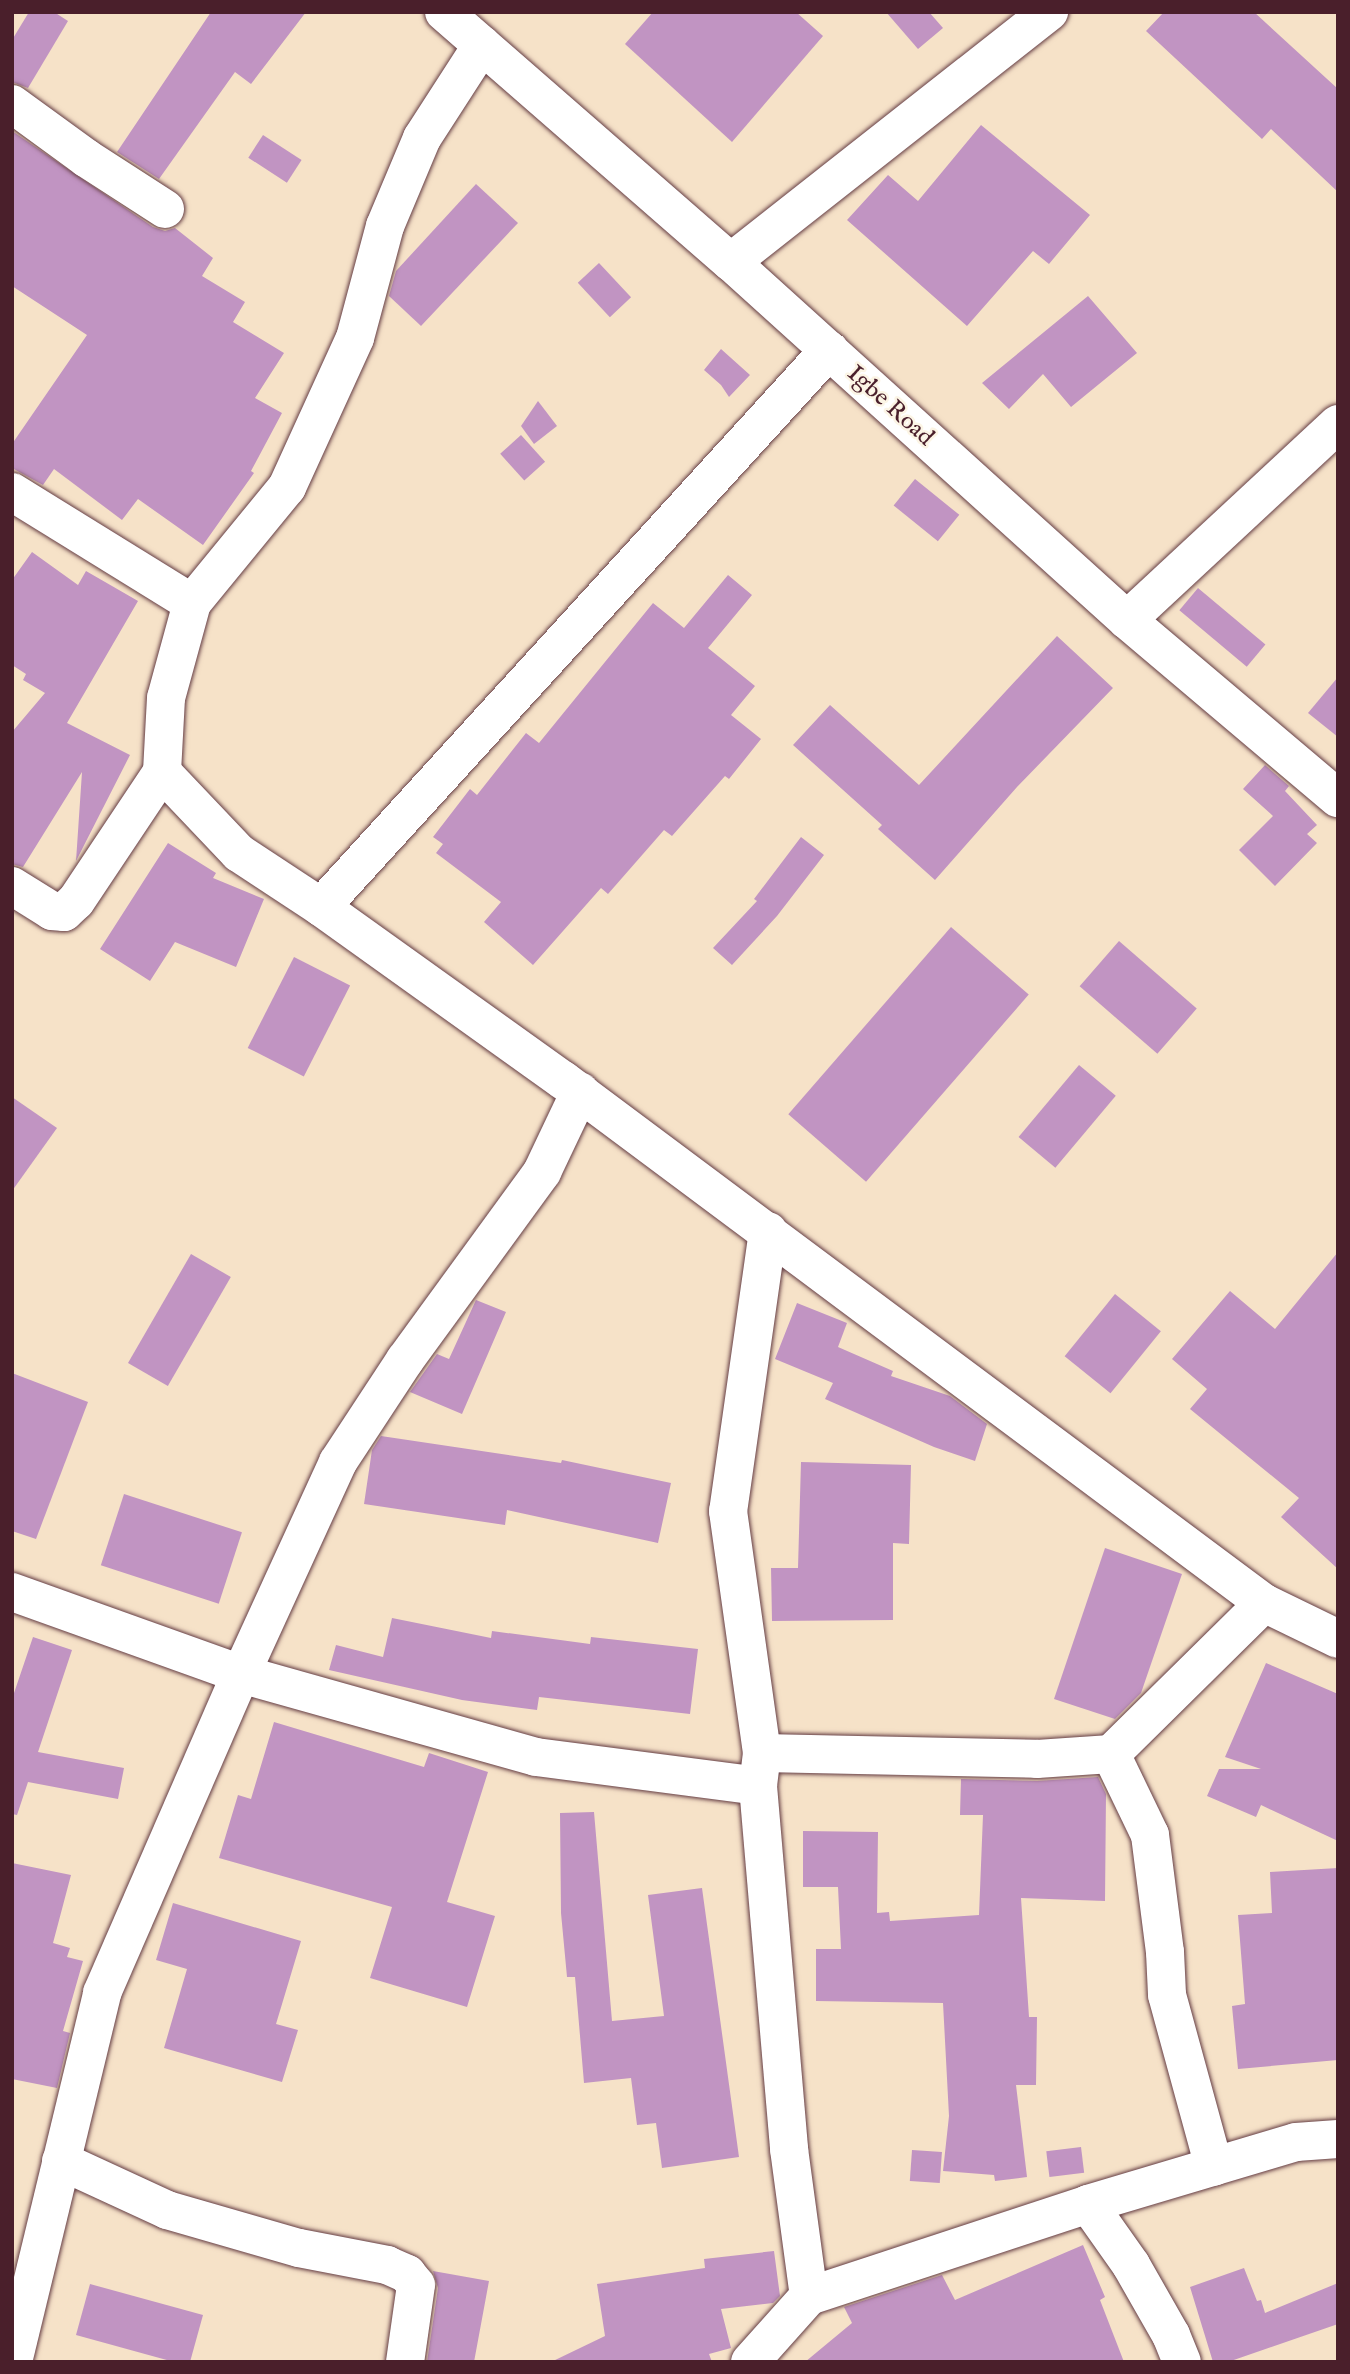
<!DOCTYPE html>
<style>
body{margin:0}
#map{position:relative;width:1350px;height:2374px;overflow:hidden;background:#f6e2c8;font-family:"IM FELL English",serif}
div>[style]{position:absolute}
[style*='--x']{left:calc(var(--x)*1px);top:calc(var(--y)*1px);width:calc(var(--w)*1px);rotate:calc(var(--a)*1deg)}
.building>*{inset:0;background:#c194c2;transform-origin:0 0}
.roads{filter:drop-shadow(0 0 2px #643c43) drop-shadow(0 0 2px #643c43)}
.minor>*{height:38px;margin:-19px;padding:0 19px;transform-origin:19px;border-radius:19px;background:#fff}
span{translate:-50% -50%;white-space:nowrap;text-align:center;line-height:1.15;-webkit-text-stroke:5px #fcf5e5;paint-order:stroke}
.street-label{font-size:24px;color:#4a1f2b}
.frame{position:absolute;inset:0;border:14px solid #4a1f2b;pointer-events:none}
</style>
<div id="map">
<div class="building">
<div style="clip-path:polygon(29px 12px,54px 12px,68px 21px,28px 88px,12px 82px,12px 40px)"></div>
<div style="clip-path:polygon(211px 12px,306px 12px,251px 84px,235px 72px,159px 179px,117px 152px)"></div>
<div style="clip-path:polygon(653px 12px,796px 12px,823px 36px,732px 142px,625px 44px)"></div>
<div style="clip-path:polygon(886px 12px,929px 12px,943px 28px,918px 49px)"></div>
<div style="clip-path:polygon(1164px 12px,1254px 12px,1338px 89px,1338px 192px,1271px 129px,1262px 139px,1146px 31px)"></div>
<div style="clip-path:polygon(981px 125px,1090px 215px,1049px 264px,1033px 251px,967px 326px,847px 220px,888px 175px,918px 201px)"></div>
<div style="clip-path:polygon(12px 131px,153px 227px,165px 231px,175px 228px,213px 258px,202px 276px,245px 302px,233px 322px,284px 353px,255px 398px,282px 413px,251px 471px,254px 473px,203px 545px,138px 499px,122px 520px,54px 469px,43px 485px,12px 468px,12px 444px,87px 335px,12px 286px)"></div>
<div style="left:263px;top:135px;width:46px;height:27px;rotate:33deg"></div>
<div style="clip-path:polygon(476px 184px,518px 223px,421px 326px,389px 296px,396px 271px)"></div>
<div style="left:599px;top:263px;width:47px;height:29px;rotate:47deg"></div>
<div style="clip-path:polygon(1088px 296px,1137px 353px,1071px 407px,1043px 374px,1009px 409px,982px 383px)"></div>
<div style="clip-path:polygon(721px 349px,750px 375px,729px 397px,721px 385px,704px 370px)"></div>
<div style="clip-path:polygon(538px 401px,557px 426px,534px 444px,521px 426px)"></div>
<div style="left:521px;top:435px;width:36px;height:28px;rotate:48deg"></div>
<div style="left:915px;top:479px;width:57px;height:34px;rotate:39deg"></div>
<div style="clip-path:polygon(32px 552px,78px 585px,86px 571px,138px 601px,67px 723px,130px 755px,76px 861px,82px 772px,23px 867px,12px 864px,12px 732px,45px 693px,23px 680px,26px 674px,12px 665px,12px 580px)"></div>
<div style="clip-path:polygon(728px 575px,752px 595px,708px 648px,755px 686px,731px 715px,761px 739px,729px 779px,725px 776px,672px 836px,664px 830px,608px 894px,601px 888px,533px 965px,484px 922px,501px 902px,436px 853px,443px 844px,433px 837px,470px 789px,477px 795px,526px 733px,539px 743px,653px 603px,684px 628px)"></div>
<div style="left:1198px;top:588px;width:88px;height:29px;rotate:40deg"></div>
<div style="clip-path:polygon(1057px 636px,1113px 688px,1017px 787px,935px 880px,878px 829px,882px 825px,793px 745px,830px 705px,919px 785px)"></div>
<div style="clip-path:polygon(1338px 677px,1338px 737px,1308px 713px)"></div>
<div style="clip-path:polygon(1265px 765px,1289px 786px,1285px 791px,1317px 825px,1307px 834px,1317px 843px,1275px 886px,1239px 850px,1273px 816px,1243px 789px)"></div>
<div style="clip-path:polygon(801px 837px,824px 855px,777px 916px,732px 965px,713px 948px,757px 901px,754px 899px)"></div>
<div style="clip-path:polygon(168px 843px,216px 873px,213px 878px,264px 899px,236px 967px,175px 942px,150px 981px,100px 949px)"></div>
<div style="left:951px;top:927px;width:103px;height:248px;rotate:41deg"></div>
<div style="left:1119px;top:941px;width:103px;height:60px;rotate:41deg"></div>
<div style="left:294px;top:957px;width:63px;height:102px;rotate:27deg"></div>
<div style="left:1079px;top:1065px;width:48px;height:94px;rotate:40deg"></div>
<div style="clip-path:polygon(12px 1097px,57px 1128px,12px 1191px)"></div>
<div style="clip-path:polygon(1338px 1252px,1338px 1569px,1281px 1517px,1299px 1498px,1190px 1409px,1207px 1389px,1172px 1359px,1230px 1291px,1275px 1329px)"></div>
<div style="left:191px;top:1254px;width:46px;height:126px;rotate:30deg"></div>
<div style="left:1115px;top:1294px;width:59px;height:80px;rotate:39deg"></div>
<div style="clip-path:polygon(476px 1300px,506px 1312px,462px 1414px,410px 1392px,437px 1354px,449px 1359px)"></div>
<div style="clip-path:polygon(797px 1303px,847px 1323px,838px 1347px,893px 1371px,891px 1376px,950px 1396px,987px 1424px,975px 1461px,934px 1447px,825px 1399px,833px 1383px,775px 1359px)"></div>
<div style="clip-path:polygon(12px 1373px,88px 1402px,36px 1539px,12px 1531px)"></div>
<div style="clip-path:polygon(381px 1436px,561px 1463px,562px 1460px,671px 1483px,658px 1543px,507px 1510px,505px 1525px,364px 1504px,372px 1450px)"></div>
<div style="clip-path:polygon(801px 1462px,911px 1465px,909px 1544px,893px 1543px,893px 1620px,772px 1621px,771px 1568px,798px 1568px)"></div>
<div style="left:124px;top:1494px;width:124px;height:75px;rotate:18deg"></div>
<div style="clip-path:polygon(1105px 1548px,1182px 1574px,1141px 1693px,1115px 1719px,1054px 1699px)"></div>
<div style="clip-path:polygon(392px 1618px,491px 1638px,492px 1631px,590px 1644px,591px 1637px,698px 1649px,690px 1714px,539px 1697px,537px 1710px,462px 1700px,329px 1670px,336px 1645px,383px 1657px)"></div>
<div style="clip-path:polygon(33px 1637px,72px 1650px,38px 1752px,124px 1768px,118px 1799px,28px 1782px,17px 1815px,12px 1814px,12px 1699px)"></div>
<div style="clip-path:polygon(1266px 1663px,1338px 1694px,1338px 1841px,1261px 1805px,1256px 1817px,1207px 1796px,1219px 1769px,1261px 1769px,1225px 1757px)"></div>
<div style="clip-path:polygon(274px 1722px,424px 1767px,429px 1753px,488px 1772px,447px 1902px,495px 1916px,467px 2007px,370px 1978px,392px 1907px,219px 1858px,238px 1795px,251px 1799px)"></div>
<div style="clip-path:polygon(1098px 1777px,1106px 1794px,1105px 1901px,1021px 1898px,1029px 2017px,1037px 2017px,1036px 2085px,1016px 2085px,1027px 2177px,995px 2181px,994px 2175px,943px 2171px,949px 2116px,943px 2003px,816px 2001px,816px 1949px,841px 1949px,838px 1887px,803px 1887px,803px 1831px,878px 1832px,877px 1913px,889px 1912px,890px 1921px,979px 1915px,983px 1815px,960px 1815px,961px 1779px,1037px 1781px)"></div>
<div style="clip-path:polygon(594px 1812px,612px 2021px,664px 2016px,648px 1895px,702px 1888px,739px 2157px,662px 2168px,656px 2123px,637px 2125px,631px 2078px,584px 2083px,575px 1977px,567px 1977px,561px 1913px,560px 1813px)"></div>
<div style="clip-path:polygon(12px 1863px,71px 1875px,53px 1943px,70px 1948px,67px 1957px,83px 1961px,63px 2031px,70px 2033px,57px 2088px,12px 2079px)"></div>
<div style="clip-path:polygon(1338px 1868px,1338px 2060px,1238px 2069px,1232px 2006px,1245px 2004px,1238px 1915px,1272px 1913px,1270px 1872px)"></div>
<div style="clip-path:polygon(173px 1903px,301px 1941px,276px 2024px,298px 2030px,282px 2082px,164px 2048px,187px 1969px,156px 1960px)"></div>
<div style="left:1081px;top:2147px;width:26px;height:35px;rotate:83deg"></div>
<div style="left:912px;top:2150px;width:30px;height:31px;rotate:4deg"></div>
<div style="clip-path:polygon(1083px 2245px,1105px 2297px,1100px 2300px,1124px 2362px,805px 2362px,852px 2323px,844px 2307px,942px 2275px,955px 2300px)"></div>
<div style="clip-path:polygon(774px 2251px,780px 2296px,773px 2303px,721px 2309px,731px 2348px,709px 2354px,712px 2362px,551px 2362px,605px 2336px,597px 2284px,705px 2268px,704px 2259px)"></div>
<div style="clip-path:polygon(1244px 2268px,1257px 2301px,1261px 2300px,1265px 2313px,1338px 2283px,1338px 2324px,1228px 2362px,1213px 2362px,1190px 2287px)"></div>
<div style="clip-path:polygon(433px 2271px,489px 2281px,474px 2362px,427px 2362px,438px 2288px)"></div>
<div style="clip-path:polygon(90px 2284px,203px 2315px,190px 2362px,174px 2362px,76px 2335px)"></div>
</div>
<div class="roads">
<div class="minor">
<div style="--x:444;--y:12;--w:381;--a:41.1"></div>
<div style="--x:731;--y:262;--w:534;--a:42.11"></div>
<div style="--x:1127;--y:620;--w:276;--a:40.2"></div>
<div style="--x:482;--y:45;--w:111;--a:122.8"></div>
<div style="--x:422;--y:138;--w:95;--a:112.8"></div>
<div style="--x:385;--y:226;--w:116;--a:105"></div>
<div style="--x:355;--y:338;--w:164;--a:114.5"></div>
<div style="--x:287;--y:487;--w:150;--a:129.3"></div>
<div style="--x:192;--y:603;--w:98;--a:105.3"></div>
<div style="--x:166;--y:698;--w:74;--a:93.1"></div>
<div style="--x:162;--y:772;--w:112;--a:46.5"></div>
<div style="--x:239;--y:853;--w:98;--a:33.4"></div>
<div style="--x:321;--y:907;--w:297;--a:35.6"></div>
<div style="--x:563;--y:1080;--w:875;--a:36.73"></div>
<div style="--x:1264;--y:1603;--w:82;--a:25.9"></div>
<div style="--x:12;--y:104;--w:92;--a:36.1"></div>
<div style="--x:86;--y:158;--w:94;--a:32.8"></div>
<div style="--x:731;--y:262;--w:405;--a:-38.2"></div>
<div style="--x:12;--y:492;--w:211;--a:31.7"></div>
<div style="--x:1127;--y:620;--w:288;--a:-42.9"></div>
<div style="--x:12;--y:886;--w:47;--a:32"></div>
<div style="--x:52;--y:911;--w:12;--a:5"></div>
<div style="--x:64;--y:912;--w:16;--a:-43"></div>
<div style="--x:76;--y:901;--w:155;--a:-56.3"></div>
<div style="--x:321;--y:907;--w:754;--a:-47.63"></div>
<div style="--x:768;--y:1231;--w:283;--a:98.1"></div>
<div style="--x:728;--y:1511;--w:244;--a:82"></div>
<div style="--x:762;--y:1753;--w:33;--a:97"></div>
<div style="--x:758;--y:1786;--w:364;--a:85.1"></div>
<div style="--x:789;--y:2149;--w:148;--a:82.3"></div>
<div style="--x:12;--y:1592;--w:243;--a:19.7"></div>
<div style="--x:241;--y:1674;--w:306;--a:15.7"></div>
<div style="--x:536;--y:1757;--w:224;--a:7.4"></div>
<div style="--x:762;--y:1753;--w:275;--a:1.2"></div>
<div style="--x:1037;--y:1759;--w:74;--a:-3.9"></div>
<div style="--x:1111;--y:1754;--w:215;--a:-44.6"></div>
<div style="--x:1111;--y:1754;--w:90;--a:64.3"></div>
<div style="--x:1150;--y:1835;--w:118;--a:82.7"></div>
<div style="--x:1165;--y:1952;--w:43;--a:87.3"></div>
<div style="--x:1167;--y:1995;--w:178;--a:74.7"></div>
<div style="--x:61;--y:2161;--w:117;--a:24.8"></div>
<div style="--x:167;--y:2210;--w:137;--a:16.1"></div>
<div style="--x:299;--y:2248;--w:90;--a:10.9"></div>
<div style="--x:387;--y:2265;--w:22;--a:24"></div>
<div style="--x:407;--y:2274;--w:14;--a:51"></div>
<div style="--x:416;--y:2285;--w:78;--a:98.1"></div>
<div style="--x:1088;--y:2204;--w:75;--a:54.8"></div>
<div style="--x:1131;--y:2265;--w:81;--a:60.3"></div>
<div style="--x:1171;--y:2335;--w:29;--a:68"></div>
<div style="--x:13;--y:2362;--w:380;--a:-76.4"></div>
<div style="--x:102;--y:1993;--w:348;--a:-66.5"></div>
<div style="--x:241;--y:1674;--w:233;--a:-65.4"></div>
<div style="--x:338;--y:1462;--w:122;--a:-56.7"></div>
<div style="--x:405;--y:1360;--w:233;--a:-53.9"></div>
<div style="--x:542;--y:1172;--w:89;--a:-64.6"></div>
<div style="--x:750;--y:2362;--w:89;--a:-48.2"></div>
<div style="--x:809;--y:2296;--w:294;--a:-18.2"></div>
<div style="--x:1088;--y:2204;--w:217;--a:-16.6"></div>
<div style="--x:1296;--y:2142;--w:42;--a:-4.1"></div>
</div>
</div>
<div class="street-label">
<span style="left:890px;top:406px;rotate:42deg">Igbe Road</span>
</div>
<div class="frame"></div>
</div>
